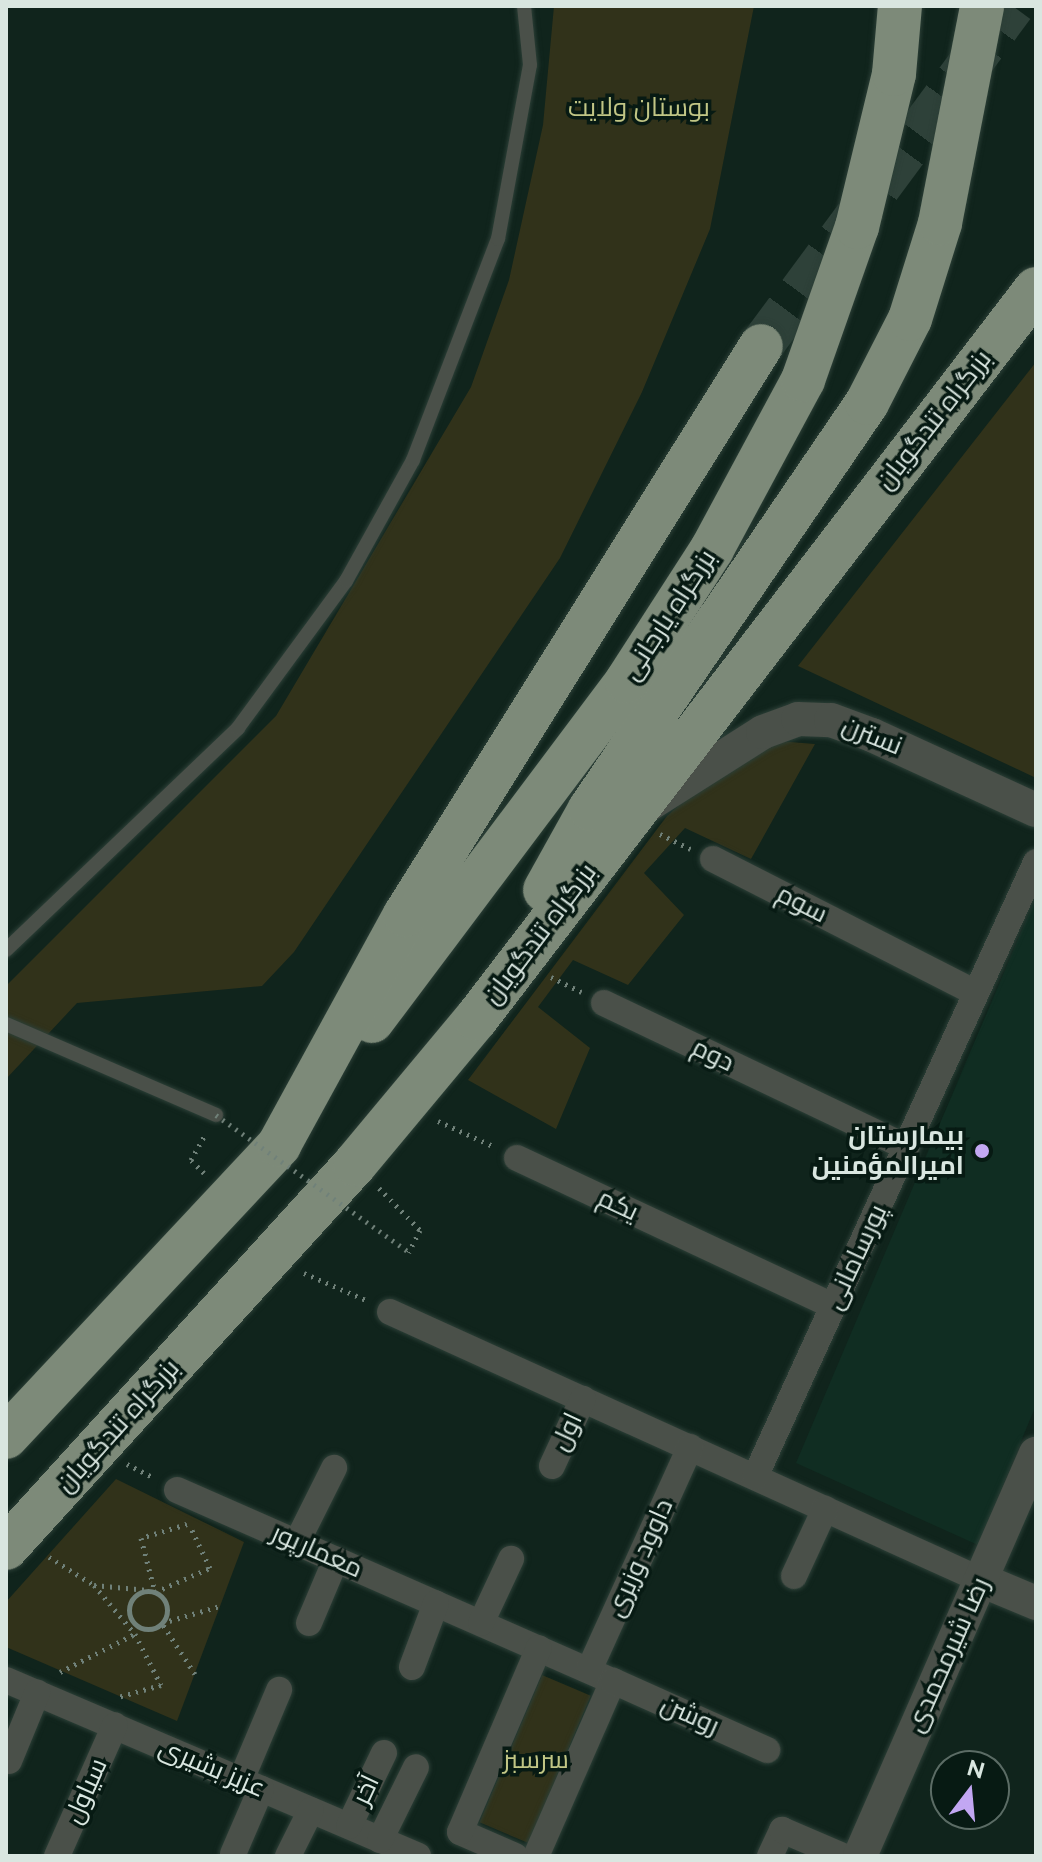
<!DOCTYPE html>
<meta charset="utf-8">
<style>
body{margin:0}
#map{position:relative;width:1042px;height:1862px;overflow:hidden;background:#10241c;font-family:Raleway,Cairo,sans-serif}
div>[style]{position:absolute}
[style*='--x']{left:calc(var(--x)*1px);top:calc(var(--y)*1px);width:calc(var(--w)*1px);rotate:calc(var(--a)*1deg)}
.built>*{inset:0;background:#102d22}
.green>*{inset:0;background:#31321a;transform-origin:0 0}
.trunk-tunnel>*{height:44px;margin-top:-22px;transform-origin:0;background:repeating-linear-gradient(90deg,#2e4139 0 44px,transparent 0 66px)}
.path>*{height:5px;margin-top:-2.5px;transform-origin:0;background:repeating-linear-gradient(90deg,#708179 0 2px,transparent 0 8px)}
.path>.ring{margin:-2.5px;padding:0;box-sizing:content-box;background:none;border:5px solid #708179;border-radius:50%}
.roads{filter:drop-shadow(0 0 2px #2c3f37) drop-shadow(0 0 2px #2c3f37)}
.service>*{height:14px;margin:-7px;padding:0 7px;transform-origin:7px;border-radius:7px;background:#4a5049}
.minor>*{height:26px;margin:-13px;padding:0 13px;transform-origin:13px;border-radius:13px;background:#4a5049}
.tertiary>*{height:34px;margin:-17px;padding:0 17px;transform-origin:17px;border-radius:17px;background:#4a5049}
.trunk>*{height:44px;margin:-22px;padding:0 22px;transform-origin:22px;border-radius:22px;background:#7d8a79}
.path-bridge>*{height:5px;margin-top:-2.5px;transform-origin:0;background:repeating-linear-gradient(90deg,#708179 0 2px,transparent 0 8px)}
.dots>*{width:22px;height:22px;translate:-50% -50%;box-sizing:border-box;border:4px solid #071a13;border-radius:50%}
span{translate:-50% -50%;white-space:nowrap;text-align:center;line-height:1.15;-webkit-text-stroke:7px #071a13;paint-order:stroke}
.park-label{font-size:26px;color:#c1c685}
.street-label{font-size:26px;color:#d9e6e0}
.poi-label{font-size:26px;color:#d9e6e0;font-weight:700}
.right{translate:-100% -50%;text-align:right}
.frame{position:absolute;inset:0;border:8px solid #d9e6e0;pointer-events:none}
.north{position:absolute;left:930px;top:1750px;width:80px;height:80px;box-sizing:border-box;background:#071a13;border:2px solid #5b6c65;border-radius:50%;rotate:16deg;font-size:22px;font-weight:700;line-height:32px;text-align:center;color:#d9e6e0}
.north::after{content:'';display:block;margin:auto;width:28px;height:36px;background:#c2a7f2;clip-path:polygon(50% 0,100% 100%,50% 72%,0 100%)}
</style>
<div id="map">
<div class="built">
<div style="clip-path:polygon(1036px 897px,1036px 1405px,978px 1545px,796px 1463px)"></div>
</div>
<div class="green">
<div style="clip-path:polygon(554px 6px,754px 6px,710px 229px,642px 392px,560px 558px,294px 952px,262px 986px,77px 1003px,6px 1079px,6px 986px,276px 716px,471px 387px,509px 280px,543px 125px)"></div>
<div style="clip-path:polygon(1036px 362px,1036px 778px,798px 666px)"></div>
<div style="clip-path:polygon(778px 741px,815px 744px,751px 859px,685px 828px,644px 873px,684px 915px,628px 985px,573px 960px,538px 1007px,590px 1048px,556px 1129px,468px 1080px,667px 816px,731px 759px)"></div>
<div style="clip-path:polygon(116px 1479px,244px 1542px,177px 1721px,6px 1647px,6px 1602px)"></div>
<div style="left:542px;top:1675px;width:53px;height:160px;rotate:23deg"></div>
</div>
<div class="trunk-tunnel">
<div style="--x:761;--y:346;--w:423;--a:-53.5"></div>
</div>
<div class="path">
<div style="--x:660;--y:834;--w:34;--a:26"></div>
<div style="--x:551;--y:977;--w:34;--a:26"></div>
<div style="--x:438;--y:1121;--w:63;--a:24.5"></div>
<div style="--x:204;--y:1173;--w:18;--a:-135"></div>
<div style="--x:191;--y:1160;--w:31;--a:-61"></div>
<div style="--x:379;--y:1188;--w:59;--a:45.7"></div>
<div style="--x:420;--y:1230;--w:25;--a:117"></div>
<div style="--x:304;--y:1273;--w:70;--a:23.6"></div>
<div style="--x:127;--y:1464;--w:30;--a:27"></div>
<div style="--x:187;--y:1524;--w:48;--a:163.1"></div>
<div style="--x:141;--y:1538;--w:56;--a:75.5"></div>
<div style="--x:155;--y:1592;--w:60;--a:-23.6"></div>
<div style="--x:210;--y:1568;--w:47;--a:-115.5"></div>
<div style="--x:49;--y:1557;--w:53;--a:31.9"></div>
<div style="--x:94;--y:1585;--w:54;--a:5.3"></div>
<div style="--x:94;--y:1585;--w:64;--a:50.1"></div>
<div style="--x:135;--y:1634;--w:57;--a:63"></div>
<div style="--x:161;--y:1685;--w:45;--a:164.4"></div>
<div class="ring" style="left:129px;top:1591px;width:33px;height:33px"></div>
<div style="--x:60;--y:1672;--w:86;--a:-26.9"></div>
<div style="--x:195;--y:1674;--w:61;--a:-122.9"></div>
<div style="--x:162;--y:1623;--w:60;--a:-16.3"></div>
</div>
<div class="roads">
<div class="service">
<div style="--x:6;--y:950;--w:321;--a:-43.7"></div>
<div style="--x:238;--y:728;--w:182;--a:-53.7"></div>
<div style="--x:346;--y:581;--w:138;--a:-61"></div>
<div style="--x:413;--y:460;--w:237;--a:-69"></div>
<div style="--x:498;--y:239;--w:177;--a:-79.6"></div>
<div style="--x:530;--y:65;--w:59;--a:-95.8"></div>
<div style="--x:6;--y:1024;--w:229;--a:23.4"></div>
</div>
<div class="minor">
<div style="--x:713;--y:859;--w:295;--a:27"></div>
<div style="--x:604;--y:1003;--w:335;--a:25.5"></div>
<div style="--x:517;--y:1158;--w:349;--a:25.1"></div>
<div style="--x:390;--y:1312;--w:649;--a:24.39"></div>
<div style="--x:552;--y:1466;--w:74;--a:-65.2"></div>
<div style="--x:755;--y:1477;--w:676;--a:-65.44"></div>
<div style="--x:177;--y:1490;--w:476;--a:23.7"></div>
<div style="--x:613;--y:1681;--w:191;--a:113.7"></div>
<div style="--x:297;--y:1542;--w:83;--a:-63.4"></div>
<div style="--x:794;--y:1576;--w:74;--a:-65.2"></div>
<div style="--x:309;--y:1623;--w:69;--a:-67.1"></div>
<div style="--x:481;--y:1623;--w:71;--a:-64.9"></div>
<div style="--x:412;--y:1667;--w:68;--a:-69.4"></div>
<div style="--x:589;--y:1670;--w:245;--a:-65.6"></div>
<div style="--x:6;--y:1680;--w:448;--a:23.1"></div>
<div style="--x:613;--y:1681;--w:169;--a:24.1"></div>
<div style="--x:9;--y:1761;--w:74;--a:-67.6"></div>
<div style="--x:241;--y:1780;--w:98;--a:-67.1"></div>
<div style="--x:349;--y:1826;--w:81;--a:-64.4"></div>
<div style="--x:380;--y:1840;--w:81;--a:-63.7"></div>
<div style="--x:233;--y:1854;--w:71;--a:-66.7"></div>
<div style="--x:57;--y:1856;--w:143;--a:-66.1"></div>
<div style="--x:288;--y:1856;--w:51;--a:-63.4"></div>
<div style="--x:515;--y:1856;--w:60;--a:-156.4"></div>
<div style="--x:460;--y:1832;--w:200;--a:-66.8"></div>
<div style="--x:770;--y:1856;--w:29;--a:-65"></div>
<div style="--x:782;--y:1830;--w:66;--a:23.1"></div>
</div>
<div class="tertiary">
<div style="--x:648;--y:805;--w:136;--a:-32.4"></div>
<div style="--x:763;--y:732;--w:37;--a:-20"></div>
<div style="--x:798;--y:719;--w:33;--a:2"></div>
<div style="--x:831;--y:720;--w:44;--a:20.1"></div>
<div style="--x:872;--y:735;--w:180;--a:24.6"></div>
<div style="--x:981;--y:1580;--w:60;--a:22.7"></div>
<div style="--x:860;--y:1856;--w:439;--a:-66.4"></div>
</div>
<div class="trunk">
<div style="--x:545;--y:890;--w:93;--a:-60.9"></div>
<div style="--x:590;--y:809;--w:491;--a:-55.7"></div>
<div style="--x:867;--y:403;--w:94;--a:-62.9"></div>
<div style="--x:910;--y:319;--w:101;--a:-72.6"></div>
<div style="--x:940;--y:223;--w:221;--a:-79"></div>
<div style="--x:372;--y:1021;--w:425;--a:-53.1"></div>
<div style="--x:627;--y:681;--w:157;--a:-57.2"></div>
<div style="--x:712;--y:549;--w:192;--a:-61.7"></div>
<div style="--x:803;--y:380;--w:162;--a:-70.6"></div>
<div style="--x:857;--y:227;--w:157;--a:-76.4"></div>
<div style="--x:894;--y:74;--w:68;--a:-85"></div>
<div style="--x:6;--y:1437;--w:400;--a:-46.9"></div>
<div style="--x:279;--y:1145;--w:262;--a:-61.3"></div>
<div style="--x:405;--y:915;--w:671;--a:-57.97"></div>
<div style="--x:6;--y:1548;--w:519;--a:-47.73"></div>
<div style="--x:355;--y:1164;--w:189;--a:-50.2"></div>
<div style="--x:476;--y:1019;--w:920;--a:-52.51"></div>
</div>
</div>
<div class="path-bridge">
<div style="--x:216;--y:1115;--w:237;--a:35.4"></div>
</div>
<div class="dots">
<div style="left:982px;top:1151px;background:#c2a7f2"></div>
</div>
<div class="park-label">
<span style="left:639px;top:108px">بوستان ولایت</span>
<span style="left:536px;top:1760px">سرسبز</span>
</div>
<div class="street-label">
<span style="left:934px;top:420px;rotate:-52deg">بزرگراه تندگویان</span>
<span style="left:669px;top:615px;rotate:-57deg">بزرگراه یارجانی</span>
<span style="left:872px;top:736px;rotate:22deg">نسترن</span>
<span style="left:802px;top:904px;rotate:27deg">سوم</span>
<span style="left:540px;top:934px;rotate:-53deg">بزرگراه تندگویان</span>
<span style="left:713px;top:1055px;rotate:26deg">دوم</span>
<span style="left:618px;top:1205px;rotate:25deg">یکم</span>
<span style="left:856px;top:1257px;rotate:-65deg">پورسامانی</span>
<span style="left:118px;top:1426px;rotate:-48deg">بزرگراه تندگویان</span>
<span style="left:567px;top:1432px;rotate:-65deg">اول</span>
<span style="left:317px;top:1551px;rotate:24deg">معمارپور</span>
<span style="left:640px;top:1558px;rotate:-66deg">داوود وزیری</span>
<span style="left:948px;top:1655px;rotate:-66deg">رضا شیرمحمدی</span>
<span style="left:690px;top:1715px;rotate:24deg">روشن</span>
<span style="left:212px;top:1768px;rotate:23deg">عزیز بشیری</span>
<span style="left:366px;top:1790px;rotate:-65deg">آخر</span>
<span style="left:86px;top:1791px;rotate:-66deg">سیاول</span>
</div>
<div class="poi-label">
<span class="right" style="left:964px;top:1151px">بیمارستان<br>امیرالمؤمنین</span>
</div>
<div class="frame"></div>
<div class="north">N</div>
</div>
